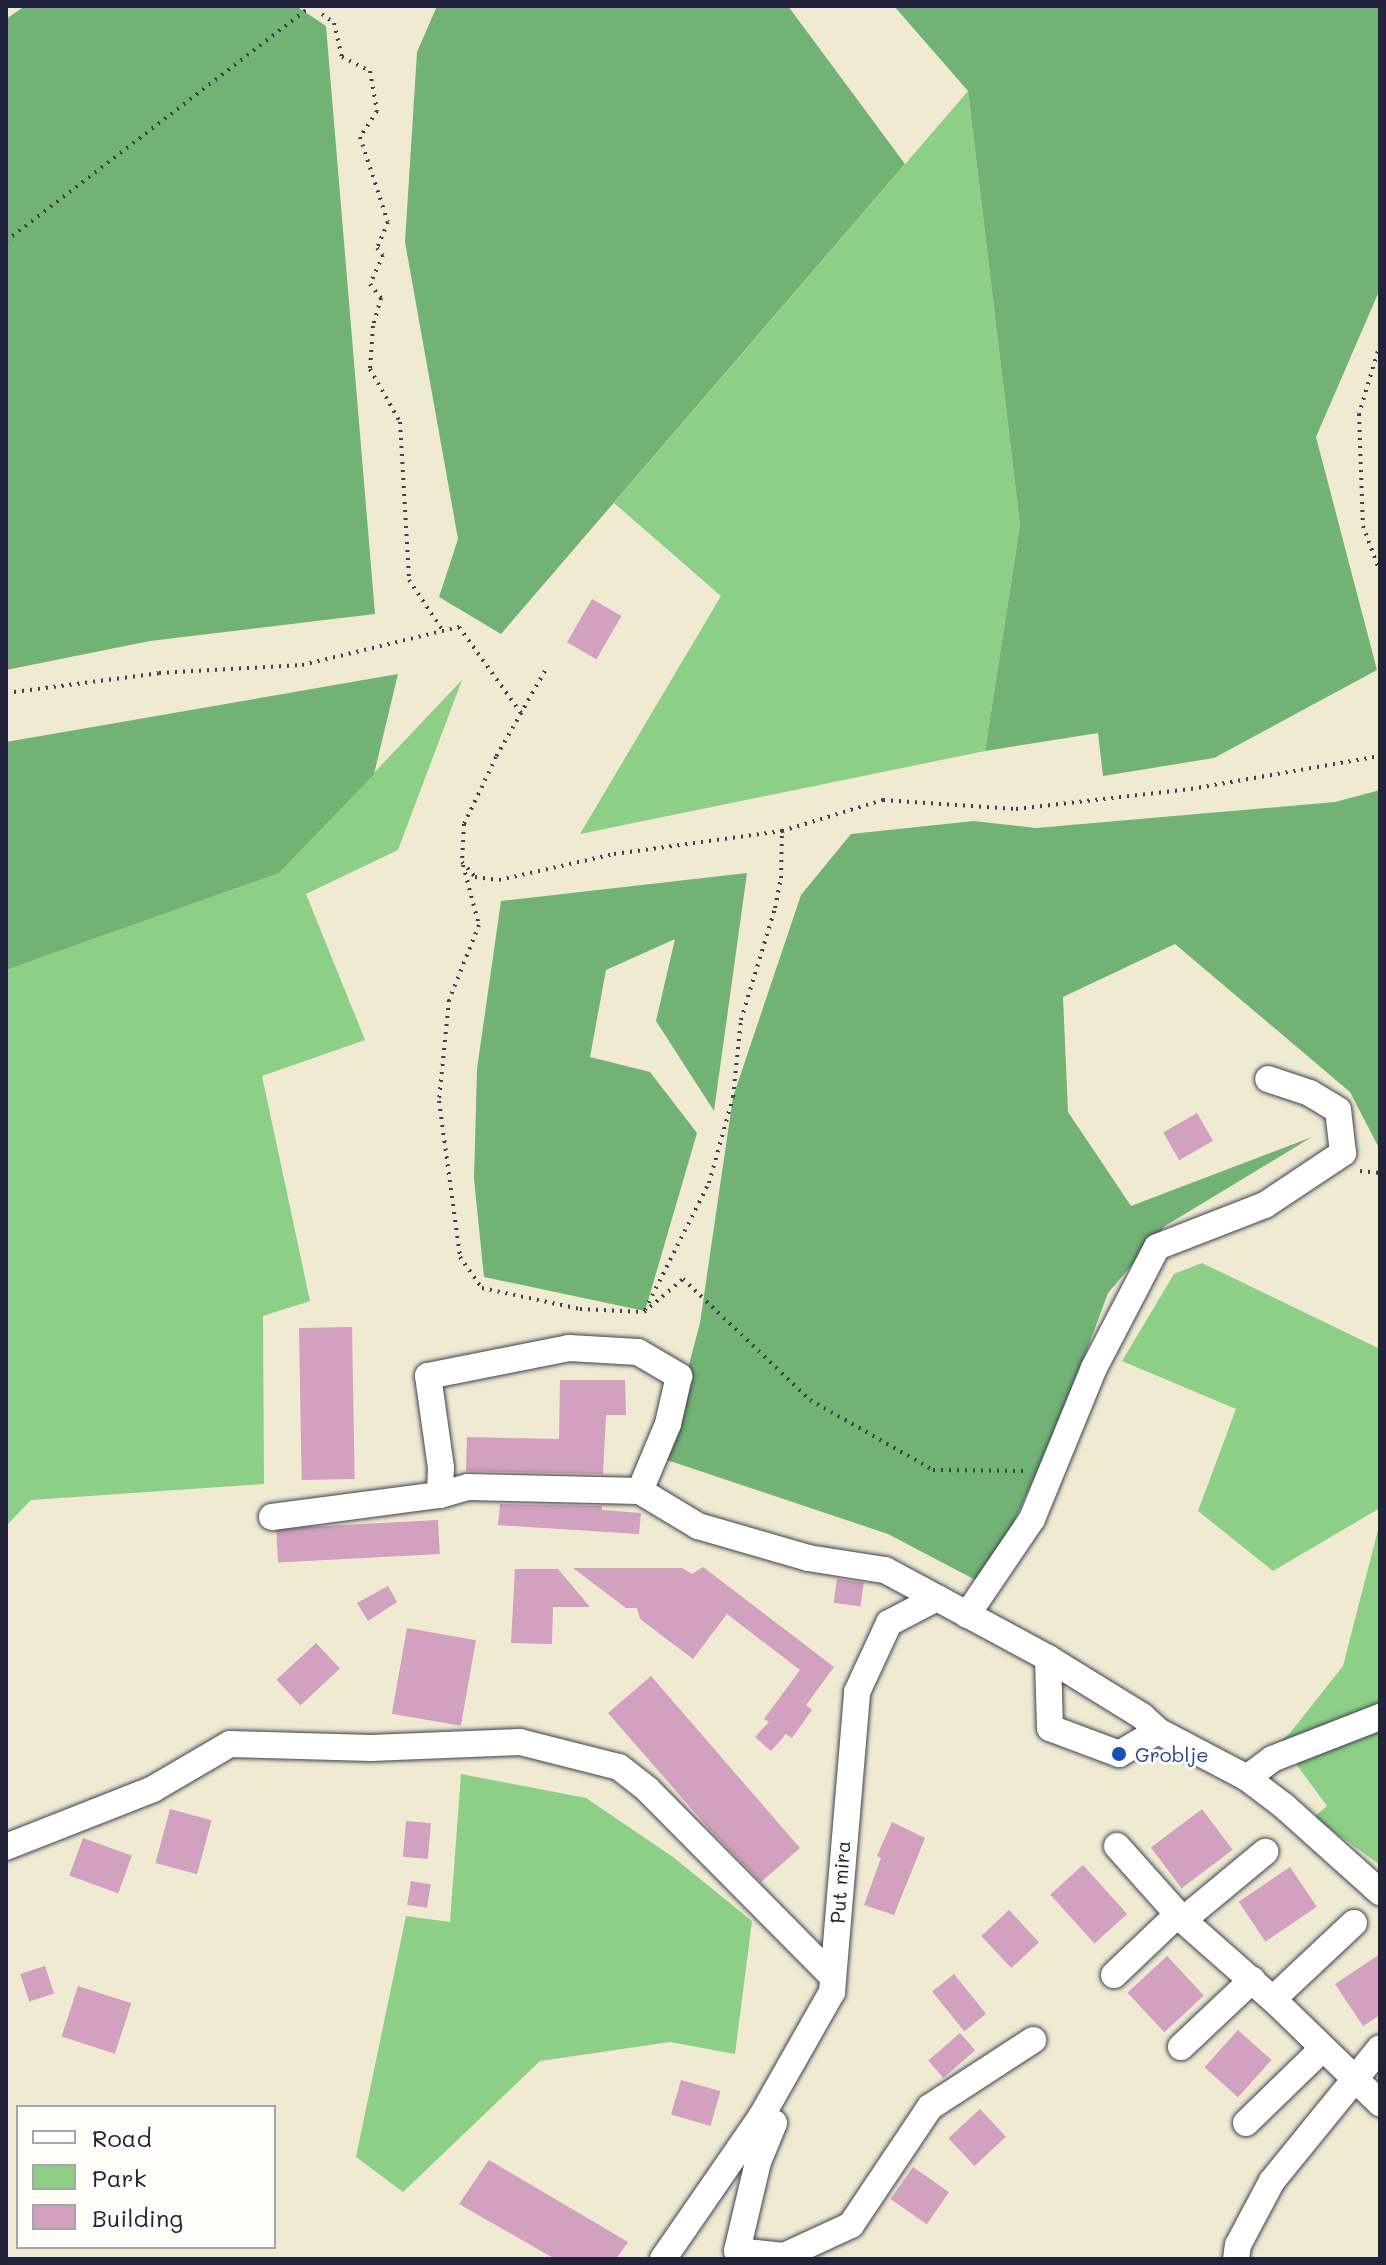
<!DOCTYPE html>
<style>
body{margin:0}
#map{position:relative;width:1386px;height:2265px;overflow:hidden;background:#efead1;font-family:Mali,sans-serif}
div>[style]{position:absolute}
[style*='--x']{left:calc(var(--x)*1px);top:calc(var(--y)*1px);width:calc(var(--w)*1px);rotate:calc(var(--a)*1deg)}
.green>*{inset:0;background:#8dcf87}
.forest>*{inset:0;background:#72b274}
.building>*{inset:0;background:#d1a1bf;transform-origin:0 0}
.path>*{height:4px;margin-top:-2px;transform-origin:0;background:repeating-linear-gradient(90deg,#414052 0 2px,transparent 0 8px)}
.roads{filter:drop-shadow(0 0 2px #414052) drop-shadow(0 0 2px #414052)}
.minor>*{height:26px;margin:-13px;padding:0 13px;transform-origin:13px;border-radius:13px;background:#fff}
.dots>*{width:22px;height:22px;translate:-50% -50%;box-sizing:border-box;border:4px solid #fdfcf7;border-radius:50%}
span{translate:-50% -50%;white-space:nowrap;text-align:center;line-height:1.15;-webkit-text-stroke:6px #fdfcf7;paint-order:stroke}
.transit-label{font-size:20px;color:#164399}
.left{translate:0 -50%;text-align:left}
.street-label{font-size:20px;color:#22223b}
.frame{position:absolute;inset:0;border:8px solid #22223b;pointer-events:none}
.legend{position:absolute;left:16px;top:2105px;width:260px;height:144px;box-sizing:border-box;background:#fdfcf7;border:2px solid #a5a5ac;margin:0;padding:10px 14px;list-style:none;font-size:24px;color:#22223b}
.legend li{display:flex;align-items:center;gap:16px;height:40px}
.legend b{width:40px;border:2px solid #a5a5ac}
</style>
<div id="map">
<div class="green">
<div style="clip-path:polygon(968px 91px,1020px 525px,985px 751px,580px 834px,721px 596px,614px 503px)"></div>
<div style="clip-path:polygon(462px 680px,398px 850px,306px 894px,365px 1040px,262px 1076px,310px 1301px,263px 1316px,264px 1484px,31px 1500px,6px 1526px,6px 970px,279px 873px)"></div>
<div style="clip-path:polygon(1202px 1263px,1380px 1349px,1380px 1508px,1273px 1571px,1198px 1511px,1236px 1409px,1122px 1361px,1174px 1274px)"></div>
<div style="clip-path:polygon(1380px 1522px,1380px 1865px,1314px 1817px,1327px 1806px,1280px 1742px,1290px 1733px,1343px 1666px)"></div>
<div style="clip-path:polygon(461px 1774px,586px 1798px,673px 1857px,752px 1921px,735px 2054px,670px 2042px,540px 2061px,403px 2192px,356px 2157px,406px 1916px,450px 1922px)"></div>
</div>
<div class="forest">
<div style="clip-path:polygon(25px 6px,296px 6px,326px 26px,375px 614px,150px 641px,6px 670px,6px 19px)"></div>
<div style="clip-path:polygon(437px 6px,788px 6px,905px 164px,501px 634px,439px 597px,458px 539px,405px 242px,417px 52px)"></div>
<div style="clip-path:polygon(894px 6px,1380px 6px,1380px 289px,1316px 437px,1377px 670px,1214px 758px,1103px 776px,1098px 733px,985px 751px,1020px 525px,968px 91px)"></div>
<div style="clip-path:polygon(398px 674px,374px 774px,279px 873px,6px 970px,6px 742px)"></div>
<div style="clip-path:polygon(1380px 790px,1380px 1150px,1350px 1092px,1175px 944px,1063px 997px,1068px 1112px,1131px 1206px,1312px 1137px,1165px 1226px,1108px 1293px,1062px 1417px,985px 1585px,888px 1534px,664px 1459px,700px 1323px,733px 1097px,801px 895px,851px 834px,974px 821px,1036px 828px,1335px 802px)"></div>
<div style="clip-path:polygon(747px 873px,714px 1111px,656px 1021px,675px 939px,606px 970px,590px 1057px,650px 1072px,697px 1133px,645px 1311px,484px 1277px,474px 1179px,477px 1069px,501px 901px)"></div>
</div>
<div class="building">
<div style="left:592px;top:599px;width:34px;height:50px;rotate:30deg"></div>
<div style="left:1197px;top:1113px;width:32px;height:39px;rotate:60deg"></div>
<div style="left:352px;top:1327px;width:152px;height:53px;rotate:89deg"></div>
<div style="clip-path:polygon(560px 1380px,625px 1380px,626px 1415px,606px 1415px,603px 1474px,466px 1471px,467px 1437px,559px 1439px)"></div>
<div style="clip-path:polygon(500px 1504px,602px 1506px,602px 1510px,641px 1513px,639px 1534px,498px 1525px)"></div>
<div style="left:438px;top:1520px;width:34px;height:162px;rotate:87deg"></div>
<div style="clip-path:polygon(703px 1567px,834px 1667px,806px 1705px,812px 1710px,792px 1738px,786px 1734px,771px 1751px,755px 1737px,769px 1722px,764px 1719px,800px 1670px,727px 1614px,693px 1659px,640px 1619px,637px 1608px,626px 1608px,573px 1568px,682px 1568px,692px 1574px)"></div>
<div style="clip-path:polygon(515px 1569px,558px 1569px,590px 1607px,553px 1607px,552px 1644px,511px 1643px)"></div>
<div style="left:837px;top:1579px;width:27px;height:24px;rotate:8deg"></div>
<div style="clip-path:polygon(388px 1586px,397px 1602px,368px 1621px,357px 1603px)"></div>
<div style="left:407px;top:1628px;width:70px;height:87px;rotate:10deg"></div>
<div style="left:316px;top:1643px;width:35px;height:54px;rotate:47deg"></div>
<div style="clip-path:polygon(651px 1676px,800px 1848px,761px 1882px,710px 1830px,608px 1713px)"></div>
<div style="left:170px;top:1809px;width:43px;height:56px;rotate:15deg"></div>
<div style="left:1202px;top:1809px;width:51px;height:64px;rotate:53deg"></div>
<div style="left:406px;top:1821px;width:25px;height:36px;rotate:5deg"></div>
<div style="clip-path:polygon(892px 1822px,925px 1838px,894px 1915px,864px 1905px,881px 1858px,877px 1856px)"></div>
<div style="left:83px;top:1838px;width:52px;height:40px;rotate:20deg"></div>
<div style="left:1083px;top:1865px;width:66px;height:44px;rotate:48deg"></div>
<div style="left:1290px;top:1867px;width:48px;height:62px;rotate:56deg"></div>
<div style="left:411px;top:1881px;width:20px;height:24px;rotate:9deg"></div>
<div style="left:1009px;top:1910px;width:44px;height:38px;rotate:47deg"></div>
<div style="clip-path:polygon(1380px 1954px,1380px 2015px,1363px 2026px,1335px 1984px)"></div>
<div style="left:1167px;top:1956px;width:54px;height:54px;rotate:47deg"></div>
<div style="left:45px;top:1966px;width:29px;height:26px;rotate:72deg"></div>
<div style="left:954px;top:1974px;width:51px;height:28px;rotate:51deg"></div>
<div style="left:78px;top:1986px;width:56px;height:53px;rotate:18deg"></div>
<div style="left:1238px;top:2030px;width:45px;height:50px;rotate:42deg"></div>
<div style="left:960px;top:2033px;width:23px;height:42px;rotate:49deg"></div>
<div style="left:681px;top:2080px;width:41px;height:36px;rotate:16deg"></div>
<div style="left:980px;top:2109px;width:38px;height:43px;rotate:47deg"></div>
<div style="clip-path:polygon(489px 2160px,628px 2242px,616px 2259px,555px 2259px,459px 2204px)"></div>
<div style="left:913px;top:2167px;width:44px;height:39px;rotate:35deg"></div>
</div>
<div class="path">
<div style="--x:320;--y:6;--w:8;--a:76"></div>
<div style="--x:322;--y:14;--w:15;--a:37"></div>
<div style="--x:334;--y:23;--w:35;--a:77"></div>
<div style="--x:342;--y:57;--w:31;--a:27"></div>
<div style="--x:370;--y:71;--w:41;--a:80.1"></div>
<div style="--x:377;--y:111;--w:31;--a:123"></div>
<div style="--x:360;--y:137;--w:89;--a:71.8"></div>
<div style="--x:388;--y:222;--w:28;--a:113"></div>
<div style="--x:377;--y:248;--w:9;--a:49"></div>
<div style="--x:383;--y:255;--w:32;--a:114"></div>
<div style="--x:370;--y:284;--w:18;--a:52"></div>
<div style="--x:381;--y:298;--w:29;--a:106"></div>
<div style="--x:373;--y:326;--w:43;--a:94"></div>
<div style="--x:370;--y:369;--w:61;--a:60.5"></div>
<div style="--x:400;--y:422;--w:158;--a:86.7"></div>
<div style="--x:409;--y:580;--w:61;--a:56.3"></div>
<div style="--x:6;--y:241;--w:385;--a:-37.6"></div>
<div style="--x:1380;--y:344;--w:73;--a:106.7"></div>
<div style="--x:1359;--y:414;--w:112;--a:88"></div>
<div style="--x:1363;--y:526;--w:49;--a:69.7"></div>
<div style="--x:545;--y:671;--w:99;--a:119.7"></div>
<div style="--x:496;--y:757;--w:74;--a:115.5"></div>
<div style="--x:464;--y:824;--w:38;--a:93"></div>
<div style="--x:462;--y:862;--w:20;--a:49"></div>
<div style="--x:475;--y:877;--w:24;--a:7"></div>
<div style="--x:499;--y:880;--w:118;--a:-12.7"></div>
<div style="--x:614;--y:854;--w:170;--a:-7.8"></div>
<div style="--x:782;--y:831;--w:106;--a:-17.1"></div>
<div style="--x:883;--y:800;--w:133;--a:3.9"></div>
<div style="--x:1016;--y:809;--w:176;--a:-6.5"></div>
<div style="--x:1191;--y:789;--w:192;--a:-9.9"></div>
<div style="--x:6;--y:693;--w:154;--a:-7.4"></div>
<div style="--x:159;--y:673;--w:143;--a:-3.2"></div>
<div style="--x:302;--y:665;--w:162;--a:-13.6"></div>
<div style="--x:459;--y:627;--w:106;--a:54.2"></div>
<div style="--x:463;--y:865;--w:62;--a:75.1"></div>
<div style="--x:479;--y:925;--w:81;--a:111.8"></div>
<div style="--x:449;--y:1000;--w:101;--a:95.7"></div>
<div style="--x:439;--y:1101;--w:157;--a:82.3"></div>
<div style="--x:460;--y:1257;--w:38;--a:55"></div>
<div style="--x:482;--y:1288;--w:100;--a:12.1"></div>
<div style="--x:580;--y:1309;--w:64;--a:2.7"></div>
<div style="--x:644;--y:1312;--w:51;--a:-40.2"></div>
<div style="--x:683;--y:1279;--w:175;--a:43.6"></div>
<div style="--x:810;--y:1400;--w:142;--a:29.6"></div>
<div style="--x:933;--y:1470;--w:91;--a:0.6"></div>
<div style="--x:1360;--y:1171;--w:20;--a:6"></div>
<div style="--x:645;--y:1310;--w:142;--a:-63.3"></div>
<div style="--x:709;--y:1183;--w:89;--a:-74.4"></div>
<div style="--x:733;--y:1097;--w:77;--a:-84.1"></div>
<div style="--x:741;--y:1020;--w:117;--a:-73.1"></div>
<div style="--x:775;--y:908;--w:31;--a:-79"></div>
<div style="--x:781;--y:878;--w:47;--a:-88.8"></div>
</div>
<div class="roads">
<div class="minor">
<div style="--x:440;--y:1495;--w:27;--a:-88"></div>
<div style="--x:441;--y:1468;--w:93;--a:-98"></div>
<div style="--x:428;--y:1376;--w:144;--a:-11.2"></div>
<div style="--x:569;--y:1348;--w:69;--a:3.3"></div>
<div style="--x:638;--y:1352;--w:48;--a:30.3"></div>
<div style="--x:679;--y:1376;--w:49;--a:102.9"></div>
<div style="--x:668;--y:1424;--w:73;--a:112.7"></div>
<div style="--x:640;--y:1491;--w:68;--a:31.1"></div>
<div style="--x:698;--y:1526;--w:115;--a:16.2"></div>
<div style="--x:808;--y:1558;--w:78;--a:8.9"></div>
<div style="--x:885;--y:1570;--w:59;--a:28.3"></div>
<div style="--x:272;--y:1517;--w:169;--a:-7.5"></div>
<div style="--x:440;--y:1495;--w:29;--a:-16"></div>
<div style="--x:468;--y:1487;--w:172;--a:1.3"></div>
<div style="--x:967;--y:1615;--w:116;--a:-55.9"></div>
<div style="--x:1032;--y:1519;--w:163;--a:-67.7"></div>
<div style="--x:1094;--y:1368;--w:136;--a:-62.5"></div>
<div style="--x:1157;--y:1247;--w:116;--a:-21.3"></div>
<div style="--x:1265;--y:1205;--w:94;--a:-33.7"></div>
<div style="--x:1343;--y:1153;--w:43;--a:-96.6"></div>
<div style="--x:1338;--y:1110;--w:33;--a:-149"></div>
<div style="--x:1310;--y:1093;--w:44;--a:-161.6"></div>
<div style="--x:1048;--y:1658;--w:70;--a:88.4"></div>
<div style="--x:1050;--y:1728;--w:74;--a:20.6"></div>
<div style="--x:1119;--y:1754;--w:45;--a:-30.5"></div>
<div style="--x:1247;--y:1778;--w:31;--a:-37"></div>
<div style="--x:1272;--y:1759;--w:116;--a:-21.3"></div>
<div style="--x:1117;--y:1846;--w:99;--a:48.3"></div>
<div style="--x:1183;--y:1920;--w:125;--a:41.4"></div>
<div style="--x:1277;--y:2003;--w:144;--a:44.2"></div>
<div style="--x:6;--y:1847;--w:158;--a:-21.5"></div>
<div style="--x:153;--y:1789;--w:89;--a:-30.3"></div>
<div style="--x:230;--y:1744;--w:141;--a:1.6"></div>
<div style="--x:371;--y:1748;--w:149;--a:-2.3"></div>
<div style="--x:520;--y:1742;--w:102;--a:14.2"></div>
<div style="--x:619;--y:1767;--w:37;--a:38"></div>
<div style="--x:648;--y:1790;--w:263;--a:45.3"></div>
<div style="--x:1183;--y:1920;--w:107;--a:-39.7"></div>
<div style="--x:1114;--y:1975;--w:88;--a:-43.6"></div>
<div style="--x:1273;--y:1999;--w:111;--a:-43.2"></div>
<div style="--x:1181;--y:2047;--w:98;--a:-43.3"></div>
<div style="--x:761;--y:2117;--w:14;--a:25"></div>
<div style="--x:774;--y:2123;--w:42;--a:112.3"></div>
<div style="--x:758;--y:2162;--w:91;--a:103.3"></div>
<div style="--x:737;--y:2251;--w:47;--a:6.1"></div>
<div style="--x:784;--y:2256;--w:74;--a:-24.8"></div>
<div style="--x:851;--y:2225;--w:142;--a:-56.2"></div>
<div style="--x:930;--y:2107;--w:123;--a:-33"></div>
<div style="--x:1246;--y:2123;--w:106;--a:-44.2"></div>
<div style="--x:663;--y:2259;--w:173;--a:-55.4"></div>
<div style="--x:761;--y:2117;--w:144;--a:-60.4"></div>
<div style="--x:832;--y:1992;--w:301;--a:-85.2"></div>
<div style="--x:857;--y:1692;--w:76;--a:-65.1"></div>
<div style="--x:889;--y:1623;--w:54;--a:-27.5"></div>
<div style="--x:937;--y:1598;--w:126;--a:28.4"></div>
<div style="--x:1048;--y:1658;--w:110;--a:31.7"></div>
<div style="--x:1142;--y:1716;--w:22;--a:43"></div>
<div style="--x:1158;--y:1731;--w:101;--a:27.8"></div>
<div style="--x:1247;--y:1778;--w:46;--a:37.1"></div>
<div style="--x:1284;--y:1806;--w:129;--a:41.9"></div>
<div style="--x:1236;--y:2259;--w:14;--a:-82"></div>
<div style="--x:1238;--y:2245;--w:72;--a:-62"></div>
<div style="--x:1272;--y:2181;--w:171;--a:-50.9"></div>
</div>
</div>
<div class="dots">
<div style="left:1119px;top:1754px;background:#1a4fb4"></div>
</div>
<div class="transit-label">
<span class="left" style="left:1135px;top:1754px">Groblje</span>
</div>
<div class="street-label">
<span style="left:840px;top:1882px;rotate:-86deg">Put mira</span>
</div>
<div class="frame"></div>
<ul class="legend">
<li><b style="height:10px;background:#fff"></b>Road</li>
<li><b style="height:22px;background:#8dcf87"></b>Park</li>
<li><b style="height:22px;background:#d1a1bf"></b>Building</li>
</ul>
</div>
